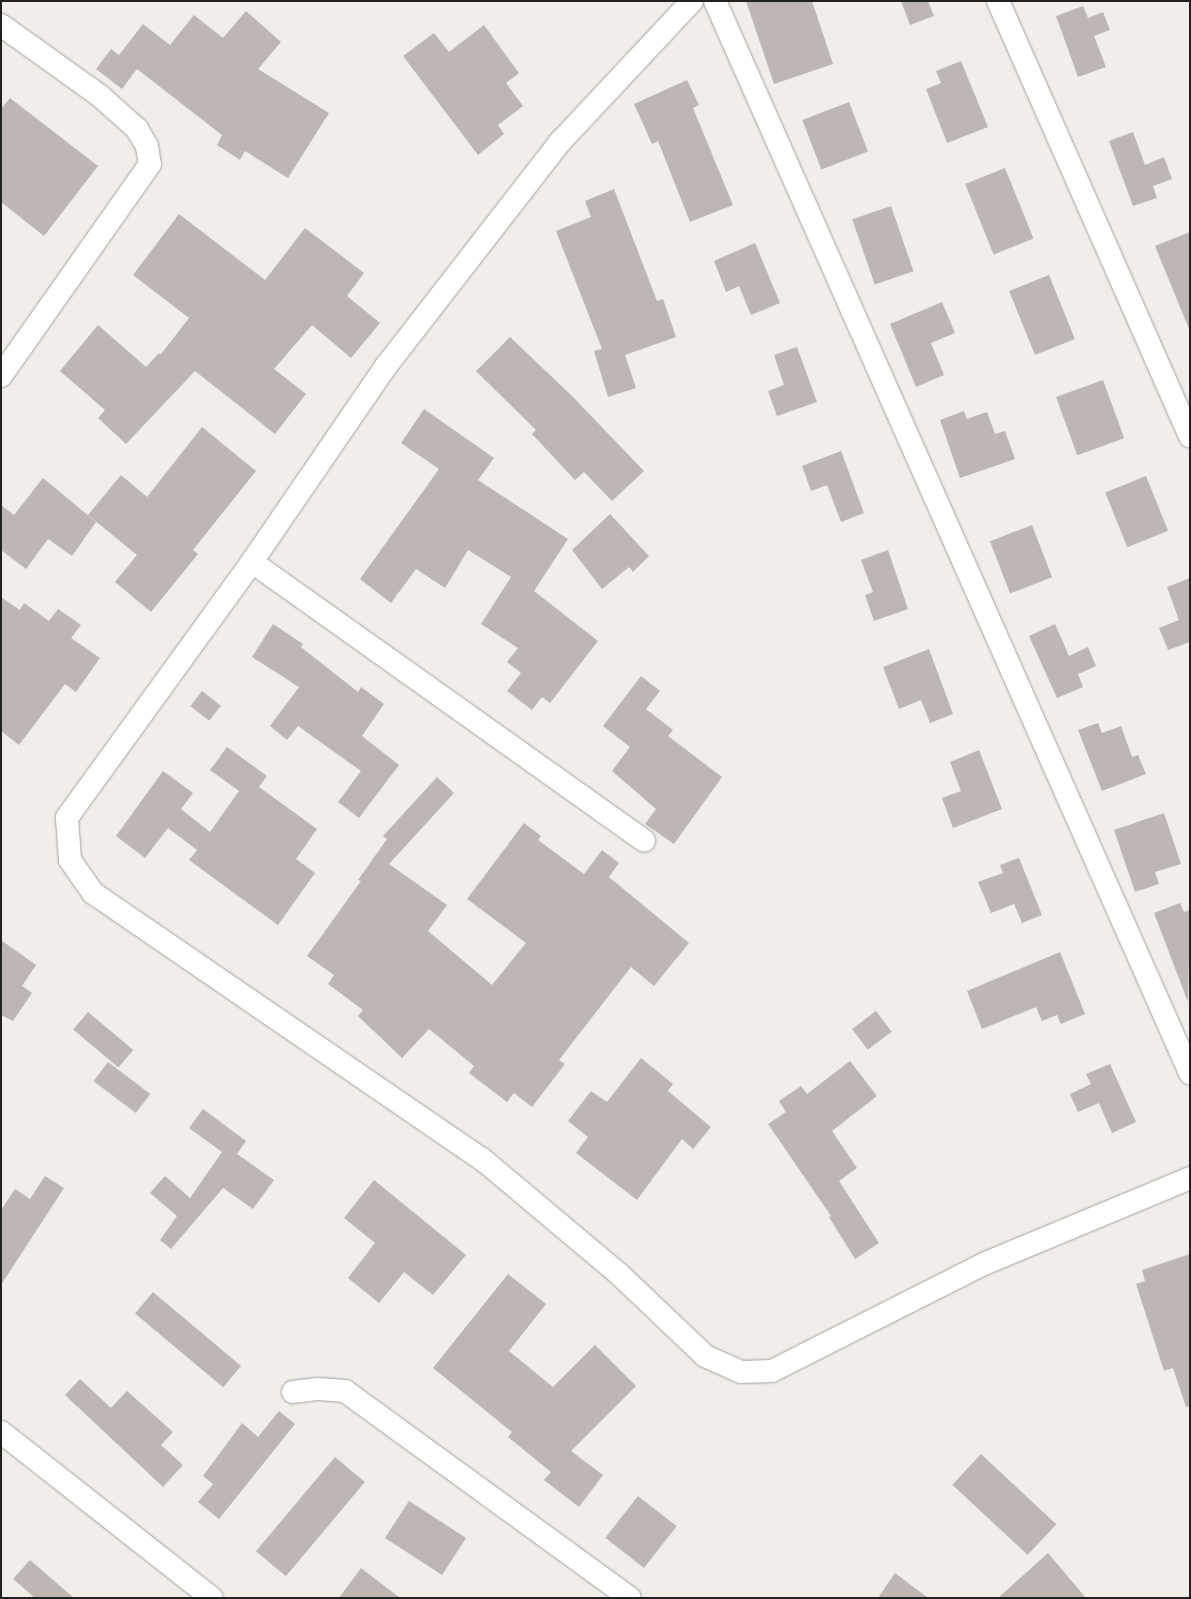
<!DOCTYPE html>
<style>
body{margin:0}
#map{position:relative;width:1191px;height:1599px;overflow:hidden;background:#f1ede9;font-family:Lato,sans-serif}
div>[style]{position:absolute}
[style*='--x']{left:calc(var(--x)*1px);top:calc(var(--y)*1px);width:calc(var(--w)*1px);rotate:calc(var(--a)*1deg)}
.building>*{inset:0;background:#beb6b2;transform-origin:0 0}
.roads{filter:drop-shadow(0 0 1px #a2a2a2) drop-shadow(0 0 1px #a2a2a2)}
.street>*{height:22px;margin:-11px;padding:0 11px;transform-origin:11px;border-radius:11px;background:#fff}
span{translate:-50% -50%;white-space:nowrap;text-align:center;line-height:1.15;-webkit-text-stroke:4.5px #fff;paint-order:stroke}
.frame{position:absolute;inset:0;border:2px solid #212121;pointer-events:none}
</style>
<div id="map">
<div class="building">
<div style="clip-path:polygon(746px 1px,812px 1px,833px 64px,774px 84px)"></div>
<div style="clip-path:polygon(901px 1px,928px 1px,934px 16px,910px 25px)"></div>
<div style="clip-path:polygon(1083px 6px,1088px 18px,1103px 12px,1110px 30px,1094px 36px,1106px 67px,1078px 77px,1056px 16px)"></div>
<div style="clip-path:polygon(246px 11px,281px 42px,258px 69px,329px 113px,288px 178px,245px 151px,240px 160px,217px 145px,222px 135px,137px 69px,122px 89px,96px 69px,111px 49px,119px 55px,143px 24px,170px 45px,194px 15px,223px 38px)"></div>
<div style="clip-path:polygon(484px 25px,519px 73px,506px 83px,523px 106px,498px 125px,504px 134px,478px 155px,403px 56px,434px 33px,449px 52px)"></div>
<div style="clip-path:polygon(961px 61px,988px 127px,947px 143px,926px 89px,941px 83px,936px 71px)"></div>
<div style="clip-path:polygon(687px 80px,699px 105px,693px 108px,733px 205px,690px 222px,658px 141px,652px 144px,634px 104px)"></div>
<div style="clip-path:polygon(10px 98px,98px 166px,44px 236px,1px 202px,1px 109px)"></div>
<div style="left:849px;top:102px;width:53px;height:50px;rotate:69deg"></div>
<div style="clip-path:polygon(1133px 132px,1145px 165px,1164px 157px,1172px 179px,1153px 186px,1157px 198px,1133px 206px,1109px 141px)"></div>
<div style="left:1005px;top:168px;width:76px;height:43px;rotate:68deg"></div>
<div style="clip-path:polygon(614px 189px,657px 301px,663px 299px,676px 337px,625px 355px,636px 388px,608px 397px,594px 351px,602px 349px,556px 231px,591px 217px,585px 201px)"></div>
<div style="left:891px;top:206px;width:69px;height:41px;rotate:71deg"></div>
<div style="clip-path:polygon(179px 214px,265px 280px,305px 228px,364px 273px,347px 296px,380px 323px,351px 358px,312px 325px,274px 369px,306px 394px,275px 434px,195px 371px,126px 444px,98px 418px,105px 410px,60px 371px,98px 325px,146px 367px,159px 353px,161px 354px,189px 318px,133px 275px)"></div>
<div style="clip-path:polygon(1190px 232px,1190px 329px,1189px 329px,1155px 246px)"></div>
<div style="clip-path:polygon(755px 243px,780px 303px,751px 315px,739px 286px,726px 292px,714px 261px)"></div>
<div style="left:1049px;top:275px;width:69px;height:43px;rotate:68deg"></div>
<div style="clip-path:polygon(942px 302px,955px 333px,931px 343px,944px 375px,916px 387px,890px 324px)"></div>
<div style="clip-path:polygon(510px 337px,572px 396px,644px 471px,612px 501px,584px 472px,575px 480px,532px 434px,536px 430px,476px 371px)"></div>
<div style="clip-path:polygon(797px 347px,817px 402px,777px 416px,768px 391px,784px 385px,774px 355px)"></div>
<div style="left:1103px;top:380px;width:62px;height:50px;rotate:70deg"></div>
<div style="clip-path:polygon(424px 409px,494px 458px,478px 480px,568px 539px,534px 591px,598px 641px,550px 703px,542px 697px,532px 710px,507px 691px,521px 673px,507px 662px,518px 648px,481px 624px,511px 577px,468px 550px,445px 588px,416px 569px,391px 603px,360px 579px,439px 469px,401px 443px)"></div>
<div style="clip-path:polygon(964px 411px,967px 419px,987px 412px,995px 434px,1005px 431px,1015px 459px,960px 478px,940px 420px)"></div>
<div style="clip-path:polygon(202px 427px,256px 471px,193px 550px,198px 554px,151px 612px,115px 582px,137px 555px,88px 515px,121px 475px,147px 497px)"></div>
<div style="clip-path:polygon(841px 451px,864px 513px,841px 522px,827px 485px,811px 491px,802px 466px)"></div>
<div style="left:1146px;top:476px;width:59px;height:44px;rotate:68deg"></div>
<div style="clip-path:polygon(43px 478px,96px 522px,72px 556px,48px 539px,26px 569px,1px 550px,1px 505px,14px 515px)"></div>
<div style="clip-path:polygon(610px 514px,649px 556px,633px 572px,629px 567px,602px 589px,572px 550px)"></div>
<div style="left:1032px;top:525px;width:56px;height:45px;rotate:69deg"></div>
<div style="clip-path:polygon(888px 550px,908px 609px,874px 621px,865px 595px,873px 592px,861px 560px)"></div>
<div style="clip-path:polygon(1190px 578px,1190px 642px,1168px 650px,1159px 628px,1179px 620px,1167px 587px)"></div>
<div style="clip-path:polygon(1px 597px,20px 610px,24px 603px,49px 621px,58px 609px,81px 625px,71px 638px,100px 658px,76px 692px,65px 684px,19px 745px,1px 731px)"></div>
<div style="clip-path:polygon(273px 624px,303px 644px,301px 647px,358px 692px,361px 687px,384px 704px,362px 736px,399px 765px,359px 818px,338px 802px,361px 771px,298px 726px,287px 740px,270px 726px,299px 687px,252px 657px)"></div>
<div style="clip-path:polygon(1055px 624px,1069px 656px,1088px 647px,1096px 666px,1078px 674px,1083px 687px,1057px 698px,1029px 636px)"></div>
<div style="clip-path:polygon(929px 649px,953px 714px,930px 723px,921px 700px,899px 709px,883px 667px)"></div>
<div style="clip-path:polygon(641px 676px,660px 691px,646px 709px,673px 730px,668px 736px,722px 777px,674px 844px,645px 824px,656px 809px,612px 771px,630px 747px,603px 726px)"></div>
<div style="left:202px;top:691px;width:24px;height:19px;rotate:38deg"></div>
<div style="clip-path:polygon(1098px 723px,1102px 733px,1121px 726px,1132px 757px,1138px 755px,1146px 774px,1102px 791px,1078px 730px)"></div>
<div style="clip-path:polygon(227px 747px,267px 776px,259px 787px,317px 829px,296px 859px,315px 873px,278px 925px,189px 860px,197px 850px,168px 828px,145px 858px,116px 836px,163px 771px,193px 793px,181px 809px,210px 832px,239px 791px,210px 770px)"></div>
<div style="clip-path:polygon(979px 750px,1002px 809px,953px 828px,942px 798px,961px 791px,950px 762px)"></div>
<div style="clip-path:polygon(437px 777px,454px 793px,389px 864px,447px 905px,428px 931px,492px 985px,526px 943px,467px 899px,524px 823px,541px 836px,538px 840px,584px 874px,602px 850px,619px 863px,609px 877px,689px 943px,654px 986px,631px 967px,559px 1060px,565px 1064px,532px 1107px,514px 1093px,507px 1102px,469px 1073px,474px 1066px,429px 1029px,402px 1058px,358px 1016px,363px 1010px,328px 984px,334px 975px,307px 956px,361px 881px,358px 880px,387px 839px,383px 836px)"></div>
<div style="clip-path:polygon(1164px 813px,1181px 864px,1155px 872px,1159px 884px,1135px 892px,1114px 830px)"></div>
<div style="clip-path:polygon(1019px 858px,1042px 915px,1022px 923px,1014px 904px,991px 913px,978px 882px,1003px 873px,1000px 865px)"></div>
<div style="clip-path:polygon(1180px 903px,1184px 912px,1190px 910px,1188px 1002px,1154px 913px)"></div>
<div style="clip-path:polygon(1px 940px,36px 965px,22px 986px,32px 993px,13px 1021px,1px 1015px)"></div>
<div style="clip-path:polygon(1060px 952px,1085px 1014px,1061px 1024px,1057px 1015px,1042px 1021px,1036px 1007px,982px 1029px,967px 991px)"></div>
<div style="left:876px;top:1011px;width:26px;height:30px;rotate:53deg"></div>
<div style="left:88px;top:1012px;width:59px;height:23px;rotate:40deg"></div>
<div style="clip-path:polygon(641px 1058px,673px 1084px,668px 1091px,711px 1127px,693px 1149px,682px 1139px,637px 1200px,576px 1153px,588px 1137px,568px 1121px,591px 1091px,607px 1102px)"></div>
<div style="clip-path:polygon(850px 1061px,877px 1096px,832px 1131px,857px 1168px,839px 1181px,879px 1243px,855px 1259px,829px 1217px,831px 1216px,768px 1124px,786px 1112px,779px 1101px,801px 1086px,807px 1094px)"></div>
<div style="left:108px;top:1062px;width:53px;height:24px;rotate:37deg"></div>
<div style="clip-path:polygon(1110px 1064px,1136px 1122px,1112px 1133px,1099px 1103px,1078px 1112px,1070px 1094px,1091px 1084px,1086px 1074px)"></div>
<div style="clip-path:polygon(203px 1109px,246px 1141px,237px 1154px,274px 1180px,253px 1209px,223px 1188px,171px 1249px,160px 1240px,177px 1216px,150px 1193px,165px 1176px,190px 1198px,222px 1152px,189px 1128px)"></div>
<div style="clip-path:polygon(45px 1176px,64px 1188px,1px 1285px,1px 1210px,15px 1189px,30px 1199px)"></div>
<div style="clip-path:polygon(374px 1180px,466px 1255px,433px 1295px,404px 1272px,379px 1303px,348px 1278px,375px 1243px,344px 1218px)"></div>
<div style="clip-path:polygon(1190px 1254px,1190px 1406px,1186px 1407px,1173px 1368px,1164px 1371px,1136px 1284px,1145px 1281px,1142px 1270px)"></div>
<div style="clip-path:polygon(508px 1274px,546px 1304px,509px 1351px,553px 1387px,595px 1345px,636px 1386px,571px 1451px,603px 1475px,579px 1507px,544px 1480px,551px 1472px,508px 1437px,512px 1432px,433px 1368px)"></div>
<div style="left:153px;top:1292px;width:115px;height:28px;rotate:40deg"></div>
<div style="clip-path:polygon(80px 1379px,111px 1408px,127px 1391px,173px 1432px,161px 1445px,183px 1465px,163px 1487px,65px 1395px)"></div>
<div style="clip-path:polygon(279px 1411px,295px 1424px,219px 1519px,198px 1502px,213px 1484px,203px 1476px,242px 1423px,258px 1437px)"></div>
<div style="left:981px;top:1454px;width:103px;height:42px;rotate:43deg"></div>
<div style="left:335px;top:1457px;width:39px;height:123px;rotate:40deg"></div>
<div style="left:638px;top:1496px;width:49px;height:53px;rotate:38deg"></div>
<div style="left:409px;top:1501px;width:68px;height:44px;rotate:33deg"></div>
<div style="clip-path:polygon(1048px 1553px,1086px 1598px,998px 1598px)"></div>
<div style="clip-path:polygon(30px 1560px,74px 1598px,35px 1598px,13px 1579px)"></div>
<div style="clip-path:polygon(361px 1568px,400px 1598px,339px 1598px)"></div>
<div style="clip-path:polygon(895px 1573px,928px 1598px,878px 1598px)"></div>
</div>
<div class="roads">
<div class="street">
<div style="--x:692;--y:1;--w:193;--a:133.1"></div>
<div style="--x:560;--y:142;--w:284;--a:127.8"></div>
<div style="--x:386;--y:366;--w:237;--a:124.4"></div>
<div style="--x:252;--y:562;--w:316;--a:125.9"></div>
<div style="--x:67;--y:818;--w:42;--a:85.9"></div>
<div style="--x:70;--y:860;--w:40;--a:55.1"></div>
<div style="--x:93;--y:893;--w:471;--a:34.4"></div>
<div style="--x:482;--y:1159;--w:179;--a:40"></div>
<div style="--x:619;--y:1274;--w:119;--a:43.6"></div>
<div style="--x:705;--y:1356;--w:39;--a:24"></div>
<div style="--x:741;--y:1372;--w:31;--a:-2"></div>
<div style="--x:772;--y:1371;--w:240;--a:-26.8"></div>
<div style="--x:986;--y:1263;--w:221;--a:-22.6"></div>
<div style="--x:715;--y:1;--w:1173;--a:66.1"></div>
<div style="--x:998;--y:1;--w:476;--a:66.2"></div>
<div style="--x:1;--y:25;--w:122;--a:35.6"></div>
<div style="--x:100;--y:96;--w:50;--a:41.7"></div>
<div style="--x:137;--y:129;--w:20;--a:60"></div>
<div style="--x:147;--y:146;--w:18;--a:81"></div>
<div style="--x:150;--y:164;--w:259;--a:125.1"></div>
<div style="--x:252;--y:562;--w:481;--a:35.4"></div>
<div style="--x:293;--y:1392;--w:25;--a:-7"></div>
<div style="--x:318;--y:1389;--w:27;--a:4"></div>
<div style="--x:345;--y:1391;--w:352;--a:36"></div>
<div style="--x:1;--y:1432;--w:268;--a:38.2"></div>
</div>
</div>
<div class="frame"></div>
</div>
